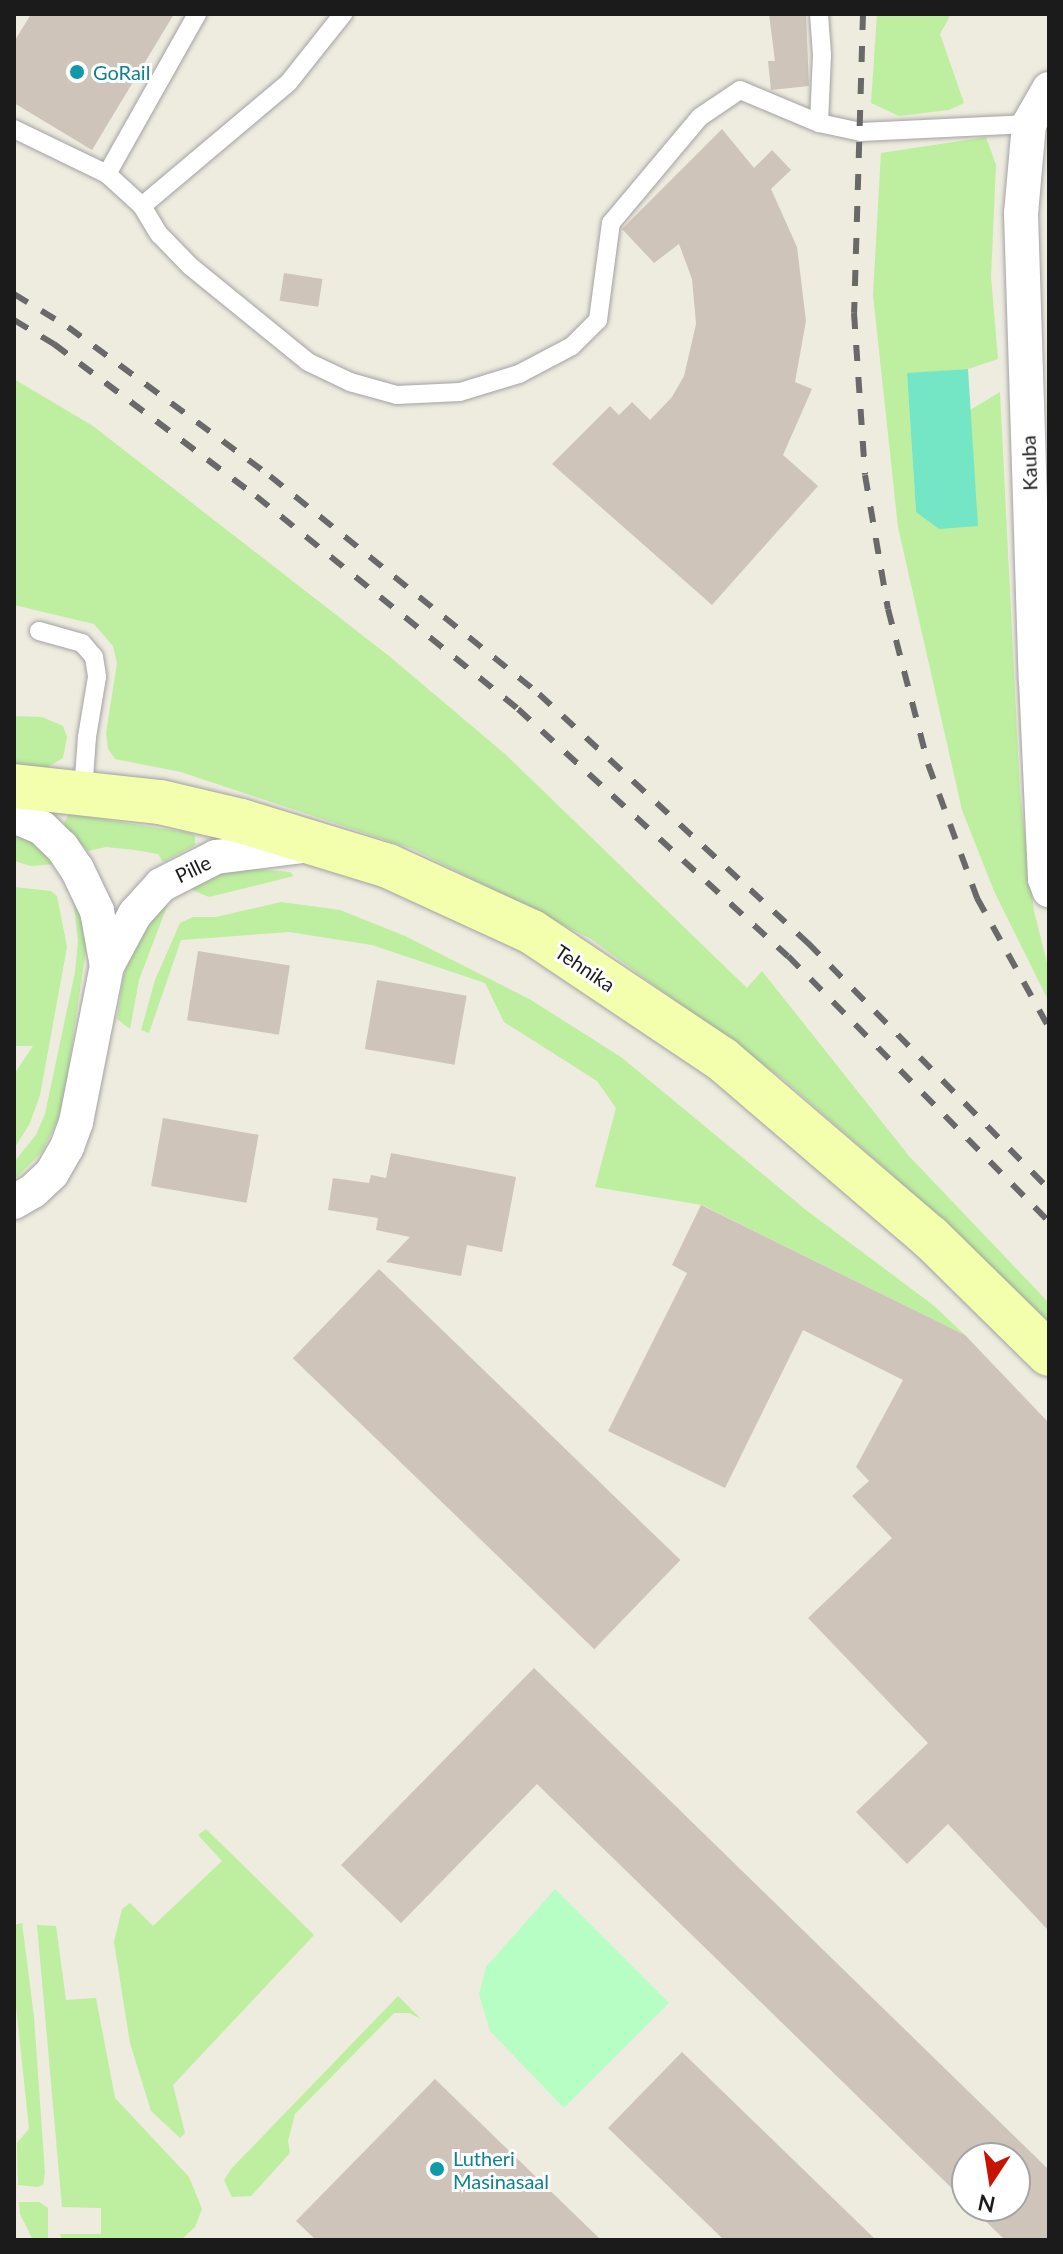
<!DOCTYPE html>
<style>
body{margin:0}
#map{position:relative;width:1063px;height:2254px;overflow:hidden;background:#eeebdf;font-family:Lato,sans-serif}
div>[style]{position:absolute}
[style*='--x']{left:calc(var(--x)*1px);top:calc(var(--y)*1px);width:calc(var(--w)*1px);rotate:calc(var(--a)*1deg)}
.grass>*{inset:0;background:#beee9f}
.park>*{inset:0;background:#b6fec3}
.pitch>*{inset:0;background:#75e6c5}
.building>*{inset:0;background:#cec4b9;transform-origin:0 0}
.roads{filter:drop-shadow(0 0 2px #a2a2a2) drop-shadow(0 0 2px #a2a2a2)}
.service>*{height:18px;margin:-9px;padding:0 9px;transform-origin:9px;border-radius:9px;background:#fff}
.minor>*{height:34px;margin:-17px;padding:0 17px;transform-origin:17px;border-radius:17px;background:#fff}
.secondary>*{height:44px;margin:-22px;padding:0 22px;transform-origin:22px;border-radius:22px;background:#f3ffad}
.rail>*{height:6px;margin-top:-3px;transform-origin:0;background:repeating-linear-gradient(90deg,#696969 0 16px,transparent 0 32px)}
.dots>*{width:22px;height:22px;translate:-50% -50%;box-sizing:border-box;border:4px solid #fff;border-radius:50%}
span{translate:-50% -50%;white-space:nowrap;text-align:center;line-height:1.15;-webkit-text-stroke:6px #fff;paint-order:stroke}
.culture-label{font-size:20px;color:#0d838f}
.left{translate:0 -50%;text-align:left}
.street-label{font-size:20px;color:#1b1b1b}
.frame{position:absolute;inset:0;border:16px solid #1b1b1b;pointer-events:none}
.north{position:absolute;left:951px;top:2142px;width:80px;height:80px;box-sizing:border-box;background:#fff;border:2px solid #a4a4a4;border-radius:50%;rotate:192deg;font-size:22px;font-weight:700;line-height:32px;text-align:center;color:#1b1b1b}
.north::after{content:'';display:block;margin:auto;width:28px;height:36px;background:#c71400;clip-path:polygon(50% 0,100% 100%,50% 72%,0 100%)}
</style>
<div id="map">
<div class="grass">
<div style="clip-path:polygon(877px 14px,951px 14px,940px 34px,964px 103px,949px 110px,899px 116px,871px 103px)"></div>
<div style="clip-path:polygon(986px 137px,996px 165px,991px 277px,998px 359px,968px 369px,907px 374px,916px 512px,977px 526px,970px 410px,1000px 392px,1020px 793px,1034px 911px,1049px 971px,1049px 1002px,994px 891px,962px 810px,898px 527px,873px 295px,881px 153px)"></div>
<div style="clip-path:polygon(14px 379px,93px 426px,389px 656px,505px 754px,747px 988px,762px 971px,909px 1156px,1049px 1303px,1049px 1327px,887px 1170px,783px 1079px,591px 939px,413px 849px,181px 772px,115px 759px,108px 749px,106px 733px,117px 663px,113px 646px,94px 624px,14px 605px)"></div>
<div style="clip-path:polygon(14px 716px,42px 717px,63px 726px,67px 737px,63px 758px,46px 768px,14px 766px)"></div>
<div style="clip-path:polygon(69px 814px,191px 833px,195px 836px,195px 845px,163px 862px,158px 854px,135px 850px,106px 847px,88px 851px,66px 829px,64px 823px)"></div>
<div style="clip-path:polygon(14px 831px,40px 847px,56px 864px,31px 866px,14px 861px)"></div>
<div style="clip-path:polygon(244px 868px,290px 872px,294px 876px,209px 897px,183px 886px,201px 877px)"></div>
<div style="clip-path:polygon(14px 887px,51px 891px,57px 896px,67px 947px,40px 1095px,30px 1123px,14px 1149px,15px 1073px,33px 1046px,14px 1046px)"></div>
<div style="clip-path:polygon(72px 889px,85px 929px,86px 949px,66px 1086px,60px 1115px,42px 1152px,14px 1180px,14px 1162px,36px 1135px,45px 1114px,75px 972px,78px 941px)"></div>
<div style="clip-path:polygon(162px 902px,167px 906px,139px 980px,130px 1029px,117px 1019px,123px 978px,132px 950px)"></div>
<div style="clip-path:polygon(281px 902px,340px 910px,405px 936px,531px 1000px,621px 1057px,806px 1210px,933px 1305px,965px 1335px,702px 1205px,595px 1187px,616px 1108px,597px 1081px,504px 1022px,485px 983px,372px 945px,289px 932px,181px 940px,149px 1033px,141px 1030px,155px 980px,180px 923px,193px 917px,216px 917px)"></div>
<div style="clip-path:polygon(206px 1829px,314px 1935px,173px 2085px,185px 2133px,180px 2138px,151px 2111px,130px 2043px,114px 1942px,122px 1909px,130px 1903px,153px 1926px,222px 1861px,198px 1835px)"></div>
<div style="clip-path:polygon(22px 1923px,34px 2017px,45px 2173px,43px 2185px,37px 2187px,18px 2185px,17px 2143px,29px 2129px,14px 1987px,14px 1925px)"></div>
<div style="clip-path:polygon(37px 1925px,56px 1926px,66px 2000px,96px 1998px,115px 2098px,189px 2177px,202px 2209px,195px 2227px,181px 2240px,62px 2240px,60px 2234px,101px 2234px,101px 2208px,62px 2207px)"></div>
<div style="clip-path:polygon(398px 1996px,421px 2019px,409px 2013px,394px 2013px,295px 2114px,288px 2141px,290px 2153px,251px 2196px,232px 2197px,224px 2180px,232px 2168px)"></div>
<div style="clip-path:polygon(19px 2202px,39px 2202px,48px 2208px,48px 2240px,32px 2238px,20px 2214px)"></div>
</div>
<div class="park">
<div style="clip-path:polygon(555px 1889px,669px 2003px,564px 2108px,490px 2031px,479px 1994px,486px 1967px)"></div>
</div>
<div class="pitch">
<div style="clip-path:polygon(968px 369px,978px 526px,939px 529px,916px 512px,907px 373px)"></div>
</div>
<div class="building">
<div style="clip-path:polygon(31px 14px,174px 14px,92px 150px,14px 103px,14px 42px)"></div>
<div style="clip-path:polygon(769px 14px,806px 14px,809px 86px,771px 90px,768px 61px,775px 61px)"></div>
<div style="clip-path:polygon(722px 129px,754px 168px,772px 150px,791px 170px,771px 189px,797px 247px,806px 321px,795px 382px,812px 389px,783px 455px,818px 486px,712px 605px,552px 464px,610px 406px,619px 415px,632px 402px,650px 420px,672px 397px,684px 376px,696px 324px,692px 279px,679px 244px,654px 263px,622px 229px)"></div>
<div style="left:284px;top:273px;width:39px;height:28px;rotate:9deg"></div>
<div style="left:198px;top:951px;width:93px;height:70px;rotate:9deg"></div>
<div style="left:377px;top:980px;width:91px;height:70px;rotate:10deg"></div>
<div style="left:163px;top:1118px;width:97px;height:69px;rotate:10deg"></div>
<div style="clip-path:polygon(391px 1153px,516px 1177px,502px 1252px,467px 1245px,461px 1276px,386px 1262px,410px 1237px,376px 1230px,378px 1218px,328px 1210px,333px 1178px,369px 1183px,371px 1175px,386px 1178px)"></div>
<div style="clip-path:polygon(701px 1205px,965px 1335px,1049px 1423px,1049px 1931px,948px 1824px,907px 1864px,856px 1812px,928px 1743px,808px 1618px,892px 1538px,852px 1496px,869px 1481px,856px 1467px,903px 1380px,803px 1330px,725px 1488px,608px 1431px,687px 1273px,672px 1265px)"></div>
<div style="left:379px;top:1269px;width:419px;height:124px;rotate:44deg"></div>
<div style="clip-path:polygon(534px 1668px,1049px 2170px,1049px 2240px,1005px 2240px,970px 2206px,1015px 2206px,1015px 2158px,967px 2158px,967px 2203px,537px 1784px,401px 1923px,341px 1865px)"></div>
<div style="clip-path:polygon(682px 2052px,876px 2240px,724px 2240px,608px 2128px)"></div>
<div style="clip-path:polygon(435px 2079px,601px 2240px,316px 2240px,296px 2221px)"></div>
</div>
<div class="roads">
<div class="service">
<div style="--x:819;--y:123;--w:68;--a:-87.5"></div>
<div style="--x:822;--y:55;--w:41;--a:-94.2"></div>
<div style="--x:14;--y:129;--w:103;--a:25.8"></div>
<div style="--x:107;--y:174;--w:47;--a:42.4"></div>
<div style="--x:142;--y:206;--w:33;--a:59"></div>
<div style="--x:159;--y:234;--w:45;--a:45.9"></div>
<div style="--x:190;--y:266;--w:152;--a:39.1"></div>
<div style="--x:308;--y:362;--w:47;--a:25.5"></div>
<div style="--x:350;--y:382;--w:49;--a:15.5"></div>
<div style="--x:397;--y:395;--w:63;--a:-2.7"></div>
<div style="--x:460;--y:392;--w:62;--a:-17"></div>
<div style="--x:519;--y:374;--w:60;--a:-27.8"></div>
<div style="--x:572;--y:346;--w:37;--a:-45"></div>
<div style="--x:598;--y:320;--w:98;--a:-82.4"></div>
<div style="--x:611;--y:223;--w:138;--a:-50"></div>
<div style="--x:700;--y:117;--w:48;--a:-34"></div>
<div style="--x:740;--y:90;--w:86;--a:22.7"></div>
<div style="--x:819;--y:123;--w:43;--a:12.1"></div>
<div style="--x:861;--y:132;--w:168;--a:-2.7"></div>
<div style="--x:107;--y:174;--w:184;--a:-60.6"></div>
<div style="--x:142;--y:206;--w:192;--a:-40.1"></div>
<div style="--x:289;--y:82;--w:87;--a:-51.5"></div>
<div style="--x:39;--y:631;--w:45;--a:15.6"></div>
<div style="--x:82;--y:643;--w:18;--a:49"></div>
<div style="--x:94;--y:657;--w:20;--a:81"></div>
<div style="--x:97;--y:677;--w:61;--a:99.5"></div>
<div style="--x:87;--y:737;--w:55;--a:94.2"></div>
</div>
<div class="minor">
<div style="--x:1049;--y:89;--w:40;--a:119.7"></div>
<div style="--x:1029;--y:124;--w:89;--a:95.1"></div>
<div style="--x:1021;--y:213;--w:467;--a:88.2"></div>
<div style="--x:1036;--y:680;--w:199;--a:87.4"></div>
<div style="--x:1045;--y:879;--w:12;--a:70"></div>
<div style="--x:14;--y:816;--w:30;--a:23"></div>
<div style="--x:42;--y:828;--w:28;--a:44"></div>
<div style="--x:62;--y:847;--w:27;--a:56"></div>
<div style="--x:77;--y:869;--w:47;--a:64.5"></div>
<div style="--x:97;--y:911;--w:56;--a:79.7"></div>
<div style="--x:14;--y:1202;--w:22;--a:-30"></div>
<div style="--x:33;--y:1191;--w:26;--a:-43"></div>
<div style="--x:52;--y:1173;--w:30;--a:-60"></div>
<div style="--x:67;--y:1147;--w:27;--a:-70"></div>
<div style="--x:76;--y:1122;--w:159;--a:-78.8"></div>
<div style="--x:107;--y:966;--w:59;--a:-61.7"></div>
<div style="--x:135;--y:914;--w:39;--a:-48"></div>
<div style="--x:161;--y:885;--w:62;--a:-27"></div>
<div style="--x:216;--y:857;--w:88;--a:-7.2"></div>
</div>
<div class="secondary">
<div style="--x:14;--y:786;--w:147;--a:6.3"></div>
<div style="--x:160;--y:802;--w:83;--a:13.2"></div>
<div style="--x:241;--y:821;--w:154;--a:17"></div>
<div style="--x:388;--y:866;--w:158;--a:24.6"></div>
<div style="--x:532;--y:932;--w:229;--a:33.8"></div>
<div style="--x:722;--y:1059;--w:274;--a:40.6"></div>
<div style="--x:930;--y:1237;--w:167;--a:44.5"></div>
</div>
</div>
<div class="rail">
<div style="--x:863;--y:14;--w:299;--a:91.7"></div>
<div style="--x:854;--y:313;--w:162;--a:86.1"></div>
<div style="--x:865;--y:475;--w:136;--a:80.3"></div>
<div style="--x:888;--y:609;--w:160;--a:75.5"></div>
<div style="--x:928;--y:764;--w:143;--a:69.9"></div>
<div style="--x:977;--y:898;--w:149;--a:61"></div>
<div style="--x:14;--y:294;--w:63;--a:31.4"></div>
<div style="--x:68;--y:327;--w:251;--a:36.4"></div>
<div style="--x:270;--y:476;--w:346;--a:39"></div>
<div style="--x:539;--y:694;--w:367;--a:42.8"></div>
<div style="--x:808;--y:943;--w:344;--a:45.6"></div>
<div style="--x:14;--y:320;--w:47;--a:31"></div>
<div style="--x:54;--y:344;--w:253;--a:37"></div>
<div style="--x:256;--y:496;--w:338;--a:39.1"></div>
<div style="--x:518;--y:709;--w:366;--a:42.5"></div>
<div style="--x:788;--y:956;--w:373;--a:45.5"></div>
</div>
<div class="dots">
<div style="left:77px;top:72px;background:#0f9aa8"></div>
<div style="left:437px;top:2169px;background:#0f9aa8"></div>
</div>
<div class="culture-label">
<span class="left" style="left:93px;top:72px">GoRail</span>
<span class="left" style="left:453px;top:2170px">Lutheri<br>Masinasaal</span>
</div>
<div class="street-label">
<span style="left:1029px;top:463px;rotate:-92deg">Kauba</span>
<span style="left:193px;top:869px;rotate:-26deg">Pille</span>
<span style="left:585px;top:968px;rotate:34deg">Tehnika</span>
</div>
<div class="frame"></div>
<div class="north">N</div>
</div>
